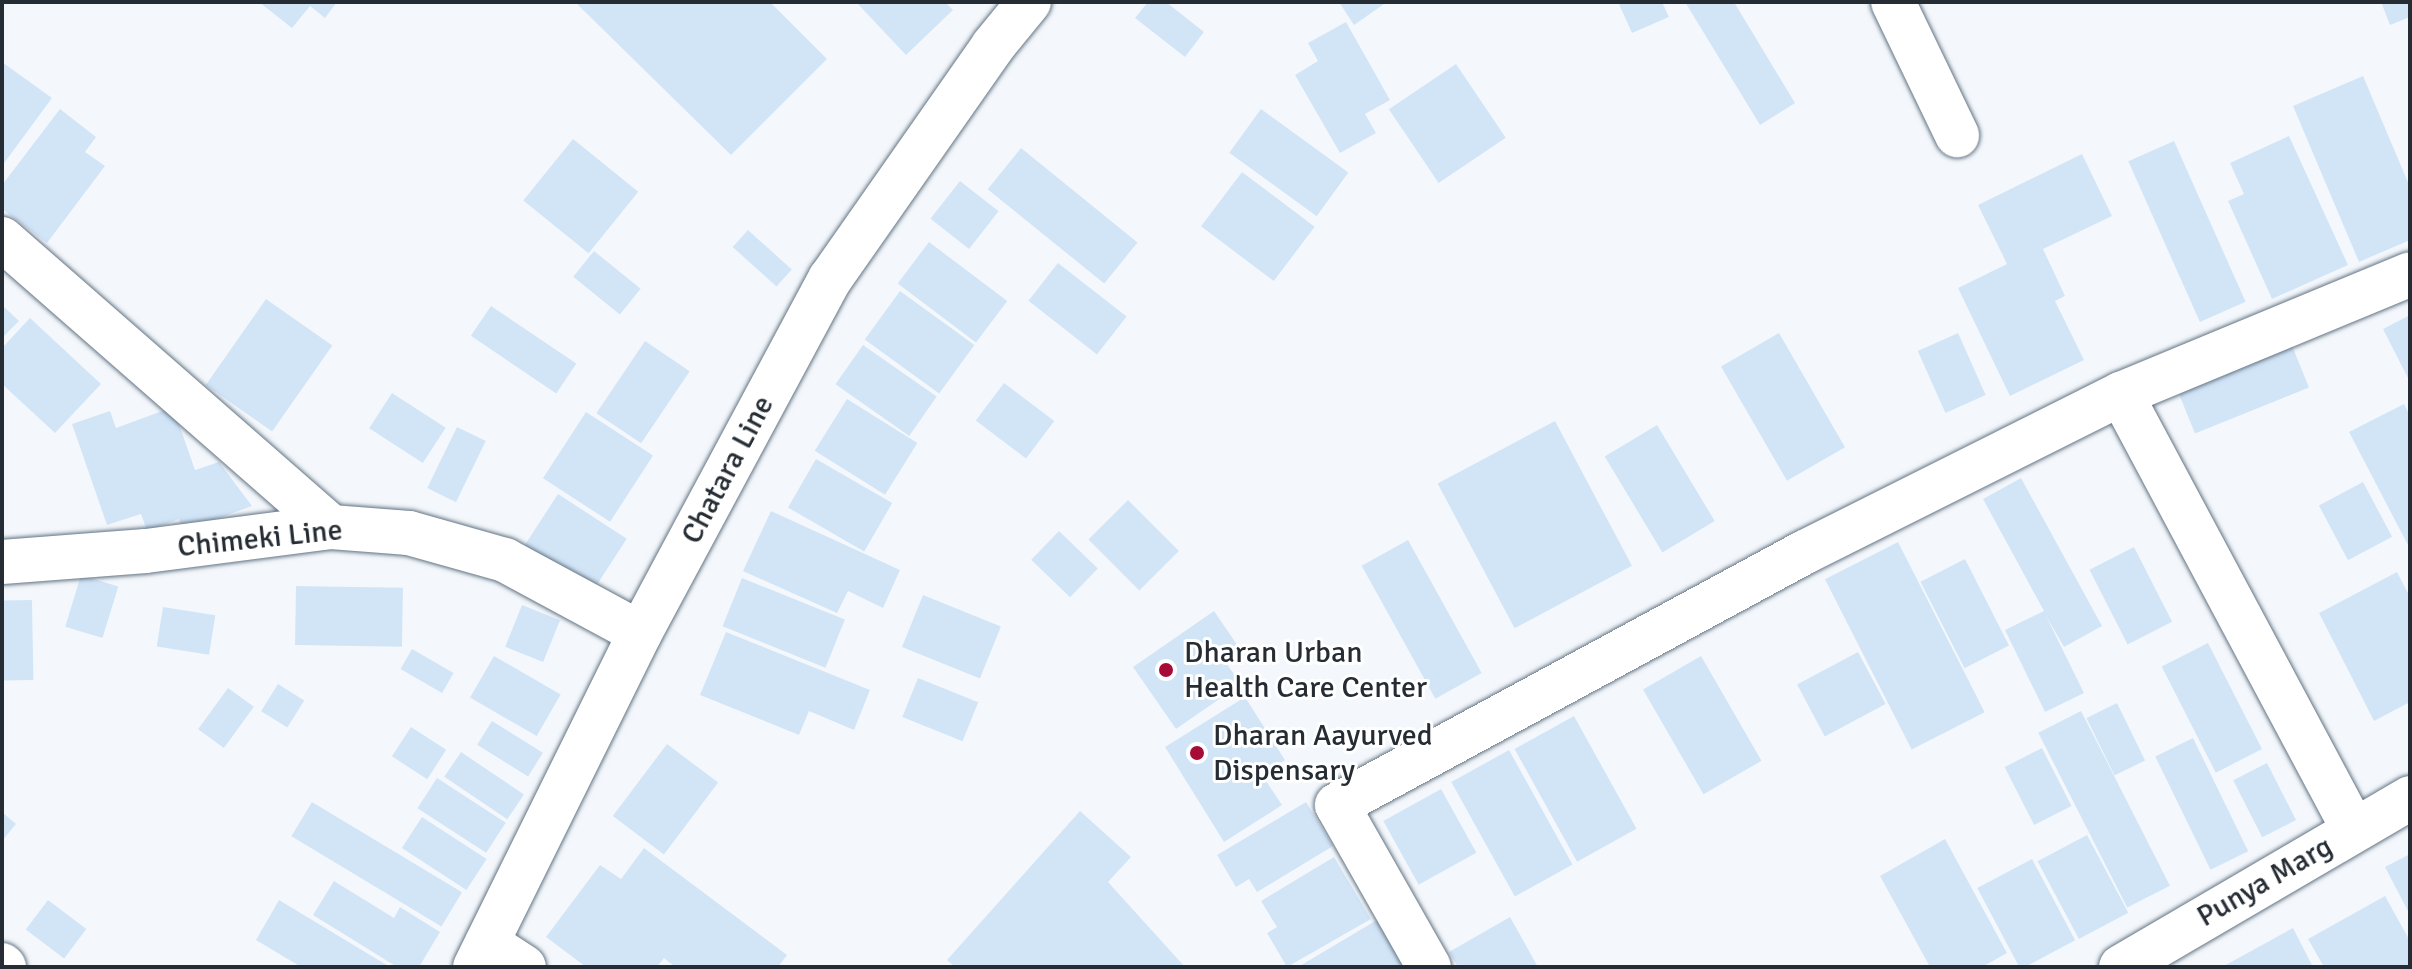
<!DOCTYPE html>
<style>
body{margin:0}
#map{position:relative;width:2412px;height:969px;overflow:hidden;background:#f4f8fc;font-family:Signika,sans-serif}
div>[style]{position:absolute}
[style*='--x']{left:calc(var(--x)*1px);top:calc(var(--y)*1px);width:calc(var(--w)*1px);rotate:calc(var(--a)*1deg)}
.building>*{inset:0;background:#d2e5f7;transform-origin:0 0}
.roads{filter:drop-shadow(0 0 2px #637484) drop-shadow(0 0 2px #637484)}
.minor>*{height:44px;margin:-22px;padding:0 22px;transform-origin:22px;border-radius:22px;background:#fff}
.dots>*{width:22px;height:22px;translate:-50% -50%;box-sizing:border-box;border:4px solid #fff;border-radius:50%}
span{translate:-50% -50%;white-space:nowrap;text-align:center;line-height:1.15;-webkit-text-stroke:6px #fff;paint-order:stroke}
.street-label{font-size:30px;color:#252c33}
.poi-label{font-size:30px;color:#252c33}
.left{translate:0 -50%;text-align:left}
.frame{position:absolute;inset:0;border:4px solid #252c33;pointer-events:none}
</style>
<div id="map">
<div class="building">
<div style="clip-path:polygon(259px 2px,337px 2px,325px 18px,310px 6px,292px 28px)"></div>
<div style="clip-path:polygon(575px 2px,770px 2px,827px 59px,731px 155px)"></div>
<div style="clip-path:polygon(856px 2px,945px 2px,953px 10px,906px 55px)"></div>
<div style="clip-path:polygon(1148px 2px,1166px 2px,1204px 32px,1185px 57px,1135px 18px)"></div>
<div style="clip-path:polygon(1339px 2px,1387px 2px,1354px 25px)"></div>
<div style="clip-path:polygon(1618px 2px,1662px 2px,1669px 17px,1632px 33px)"></div>
<div style="clip-path:polygon(1685px 2px,1734px 2px,1795px 103px,1760px 125px)"></div>
<div style="clip-path:polygon(2381px 2px,2410px 2px,2410px 17px,2390px 25px)"></div>
<div style="clip-path:polygon(1346px 22px,1390px 100px,1365px 114px,1376px 133px,1340px 153px,1295px 75px,1318px 61px,1308px 43px)"></div>
<div style="clip-path:polygon(2px 62px,52px 98px,2px 166px)"></div>
<div style="left:1456px;top:64px;width:89px;height:81px;rotate:56deg"></div>
<div style="clip-path:polygon(2363px 76px,2410px 187px,2410px 240px,2359px 262px,2293px 106px)"></div>
<div style="clip-path:polygon(60px 109px,96px 137px,85px 152px,105px 166px,47px 243px,2px 209px,2px 185px)"></div>
<div style="left:1261px;top:109px;width:108px;height:54px;rotate:36deg"></div>
<div style="clip-path:polygon(2289px 136px,2348px 265px,2272px 299px,2228px 201px,2244px 194px,2230px 163px)"></div>
<div style="left:573px;top:139px;width:84px;height:79px;rotate:39deg"></div>
<div style="left:2174px;top:141px;width:176px;height:50px;rotate:66deg"></div>
<div style="left:1021px;top:148px;width:150px;height:53px;rotate:39deg"></div>
<div style="clip-path:polygon(2082px 154px,2112px 216px,2043px 249px,2065px 296px,2055px 301px,2084px 360px,2010px 396px,1958px 288px,2007px 264px,1978px 205px)"></div>
<div style="left:1242px;top:172px;width:91px;height:68px;rotate:37deg"></div>
<div style="left:960px;top:181px;width:49px;height:48px;rotate:38deg"></div>
<div style="left:748px;top:230px;width:59px;height:23px;rotate:42deg"></div>
<div style="left:929px;top:242px;width:98px;height:52px;rotate:37deg"></div>
<div style="left:594px;top:251px;width:60px;height:33px;rotate:39deg"></div>
<div style="left:1058px;top:263px;width:87px;height:48px;rotate:38deg"></div>
<div style="left:900px;top:291px;width:92px;height:60px;rotate:36deg"></div>
<div style="left:266px;top:299px;width:81px;height:105px;rotate:35deg"></div>
<div style="clip-path:polygon(2px 305px,19px 321px,2px 338px)"></div>
<div style="left:491px;top:306px;width:103px;height:36px;rotate:34deg"></div>
<div style="clip-path:polygon(2410px 315px,2410px 382px,2383px 329px)"></div>
<div style="clip-path:polygon(30px 318px,101px 384px,55px 433px,2px 384px,2px 348px)"></div>
<div style="left:1779px;top:333px;width:132px;height:67px;rotate:60deg"></div>
<div style="left:1958px;top:333px;width:68px;height:44px;rotate:66deg"></div>
<div style="left:645px;top:341px;width:54px;height:87px;rotate:34deg"></div>
<div style="left:2291px;top:343px;width:48px;height:123px;rotate:68deg"></div>
<div style="left:863px;top:345px;width:90px;height:48px;rotate:35deg"></div>
<div style="left:1004px;top:383px;width:63px;height:47px;rotate:37deg"></div>
<div style="left:392px;top:393px;width:64px;height:42px;rotate:33deg"></div>
<div style="left:847px;top:399px;width:83px;height:61px;rotate:32deg"></div>
<div style="clip-path:polygon(2404px 404px,2410px 416px,2410px 549px,2349px 432px)"></div>
<div style="clip-path:polygon(173px 407px,195px 470px,219px 462px,252px 506px,183px 531px,179px 519px,147px 531px,141px 514px,107px 525px,72px 424px,110px 411px,116px 428px)"></div>
<div style="left:586px;top:412px;width:80px;height:79px;rotate:33deg"></div>
<div style="left:1555px;top:421px;width:164px;height:133px;rotate:62deg"></div>
<div style="left:1657px;top:425px;width:112px;height:61px;rotate:59deg"></div>
<div style="left:457px;top:427px;width:32px;height:68px;rotate:26deg"></div>
<div style="left:816px;top:459px;width:88px;height:56px;rotate:30deg"></div>
<div style="clip-path:polygon(2021px 478px,2102px 626px,2064px 647px,2046px 616px,2084px 693px,2045px 712px,2005px 630px,2044px 611px,1983px 499px)"></div>
<div style="left:2363px;top:482px;width:62px;height:50px;rotate:62deg"></div>
<div style="left:558px;top:494px;width:82px;height:63px;rotate:33deg"></div>
<div style="left:1128px;top:500px;width:72px;height:56px;rotate:45deg"></div>
<div style="clip-path:polygon(771px 511px,900px 570px,883px 608px,848px 591px,837px 613px,743px 571px)"></div>
<div style="left:1059px;top:531px;width:54px;height:40px;rotate:44deg"></div>
<div style="left:1408px;top:540px;width:152px;height:53px;rotate:61deg"></div>
<div style="left:1898px;top:542px;width:191px;height:82px;rotate:63deg"></div>
<div style="left:2134px;top:547px;width:84px;height:50px;rotate:63deg"></div>
<div style="left:1965px;top:559px;width:97px;height:50px;rotate:63deg"></div>
<div style="clip-path:polygon(2397px 572px,2410px 597px,2410px 702px,2374px 721px,2319px 613px)"></div>
<div style="left:81px;top:575px;width:39px;height:54px;rotate:17deg"></div>
<div style="left:742px;top:578px;width:111px;height:52px;rotate:22deg"></div>
<div style="left:296px;top:586px;width:107px;height:59px;rotate:1deg"></div>
<div style="left:923px;top:595px;width:84px;height:56px;rotate:22deg"></div>
<div style="left:32px;top:600px;width:80px;height:30px;rotate:89deg"></div>
<div style="left:522px;top:605px;width:41px;height:45px;rotate:22deg"></div>
<div style="left:163px;top:607px;width:53px;height:40px;rotate:9deg"></div>
<div style="clip-path:polygon(1214px 611px,1240px 649px,1224px 660px,1241px 684px,1176px 729px,1133px 667px)"></div>
<div style="clip-path:polygon(726px 632px,870px 690px,854px 730px,809px 711px,799px 735px,700px 695px)"></div>
<div style="left:2208px;top:643px;width:119px;height:52px;rotate:63deg"></div>
<div style="left:412px;top:649px;width:48px;height:23px;rotate:30deg"></div>
<div style="left:1858px;top:652px;width:59px;height:69px;rotate:62deg"></div>
<div style="left:494px;top:656px;width:77px;height:48px;rotate:30deg"></div>
<div style="left:1701px;top:656px;width:121px;height:67px;rotate:60deg"></div>
<div style="left:918px;top:678px;width:65px;height:42px;rotate:22deg"></div>
<div style="left:278px;top:684px;width:31px;height:32px;rotate:32deg"></div>
<div style="left:228px;top:688px;width:32px;height:51px;rotate:36deg"></div>
<div style="clip-path:polygon(1245px 697px,1285px 760px,1262px 775px,1282px 805px,1224px 842px,1165px 747px)"></div>
<div style="left:2117px;top:703px;width:64px;height:34px;rotate:64deg"></div>
<div style="left:2081px;top:711px;width:196px;height:48px;rotate:63deg"></div>
<div style="left:1574px;top:716px;width:129px;height:68px;rotate:61deg"></div>
<div style="left:492px;top:721px;width:60px;height:28px;rotate:32deg"></div>
<div style="left:411px;top:727px;width:42px;height:35px;rotate:33deg"></div>
<div style="left:2193px;top:738px;width:126px;height:42px;rotate:64deg"></div>
<div style="left:667px;top:744px;width:64px;height:90px;rotate:37deg"></div>
<div style="left:2042px;top:748px;width:65px;height:42px;rotate:63deg"></div>
<div style="left:1509px;top:750px;width:131px;height:66px;rotate:61deg"></div>
<div style="left:461px;top:752px;width:76px;height:30px;rotate:34deg"></div>
<div style="left:2267px;top:763px;width:64px;height:38px;rotate:63deg"></div>
<div style="left:437px;top:778px;width:82px;height:36px;rotate:33deg"></div>
<div style="left:1441px;top:789px;width:73px;height:66px;rotate:61deg"></div>
<div style="left:312px;top:802px;width:175px;height:40px;rotate:31deg"></div>
<div style="clip-path:polygon(1306px 802px,1333px 846px,1257px 892px,1249px 879px,1236px 887px,1217px 855px)"></div>
<div style="clip-path:polygon(1080px 811px,1131px 857px,1108px 882px,1185px 967px,955px 967px,947px 960px)"></div>
<div style="clip-path:polygon(2px 812px,16px 824px,2px 841px)"></div>
<div style="left:422px;top:817px;width:77px;height:37px;rotate:33deg"></div>
<div style="left:2087px;top:835px;width:88px;height:56px;rotate:62deg"></div>
<div style="clip-path:polygon(1945px 839px,2007px 953px,1982px 967px,1930px 967px,1880px 876px)"></div>
<div style="clip-path:polygon(644px 848px,787px 955px,778px 967px,675px 967px,664px 958px,657px 967px,586px 967px,546px 937px,600px 865px,621px 879px)"></div>
<div style="clip-path:polygon(2410px 854px,2410px 915px,2385px 867px)"></div>
<div style="clip-path:polygon(1334px 857px,1371px 919px,1287px 967px,1267px 933px,1277px 927px,1261px 901px)"></div>
<div style="left:2032px;top:859px;width:92px;height:62px;rotate:62deg"></div>
<div style="clip-path:polygon(334px 881px,394px 918px,400px 907px,440px 932px,419px 967px,397px 967px,313px 915px)"></div>
<div style="clip-path:polygon(2385px 896px,2410px 941px,2410px 967px,2324px 967px,2308px 939px)"></div>
<div style="left:48px;top:900px;width:48px;height:37px;rotate:37deg"></div>
<div style="clip-path:polygon(279px 900px,390px 967px,301px 967px,256px 940px)"></div>
<div style="clip-path:polygon(1510px 917px,1538px 967px,1458px 967px,1449px 952px)"></div>
<div style="clip-path:polygon(1377px 920px,1405px 967px,1298px 967px)"></div>
<div style="clip-path:polygon(2293px 928px,2313px 967px,2222px 967px)"></div>
</div>
<div class="roads">
<div class="minor">
<div style="--x:1893;--y:2;--w:148;--a:64.3"></div>
<div style="--x:2;--y:239;--w:437;--a:41.2"></div>
<div style="--x:2121;--y:394;--w:494;--a:61.9"></div>
<div style="--x:2;--y:562;--w:144;--a:-4.4"></div>
<div style="--x:146;--y:551;--w:187;--a:-7.4"></div>
<div style="--x:331;--y:527;--w:78;--a:4.4"></div>
<div style="--x:409;--y:533;--w:100;--a:15.7"></div>
<div style="--x:505;--y:560;--w:153;--a:28.4"></div>
<div style="--x:487;--y:943;--w:44;--a:33"></div>
<div style="--x:2;--y:965;--w:3;--a:45"></div>
<div style="--x:475;--y:967;--w:373;--a:-63.7"></div>
<div style="--x:640;--y:633;--w:402;--a:-61.8"></div>
<div style="--x:830;--y:279;--w:284;--a:-55"></div>
<div style="--x:993;--y:46;--w:57;--a:-50.7"></div>
<div style="--x:1429;--y:967;--w:186;--a:-119.6"></div>
<div style="--x:1337;--y:805;--w:532;--a:-28.4"></div>
<div style="--x:1805;--y:552;--w:353;--a:-26.6"></div>
<div style="--x:2121;--y:394;--w:313;--a:-22.5"></div>
<div style="--x:2121;--y:967;--w:335;--a:-30.3"></div>
</div>
</div>
<div class="dots">
<div style="left:1166px;top:670px;background:#a60c37"></div>
<div style="left:1197px;top:753px;background:#a60c37"></div>
</div>
<div class="street-label">
<span style="left:728px;top:470px;rotate:-62deg">Chatara Line</span>
<span style="left:260px;top:539px;rotate:-6deg">Chimeki Line</span>
<span style="left:2265px;top:882px;rotate:-30deg">Punya Marg</span>
</div>
<div class="poi-label">
<span class="left" style="left:1184px;top:670px">Dharan Urban<br>Health Care Center</span>
<span class="left" style="left:1213px;top:753px">Dharan Aayurved<br>Dispensary</span>
</div>
<div class="frame"></div>
</div>
